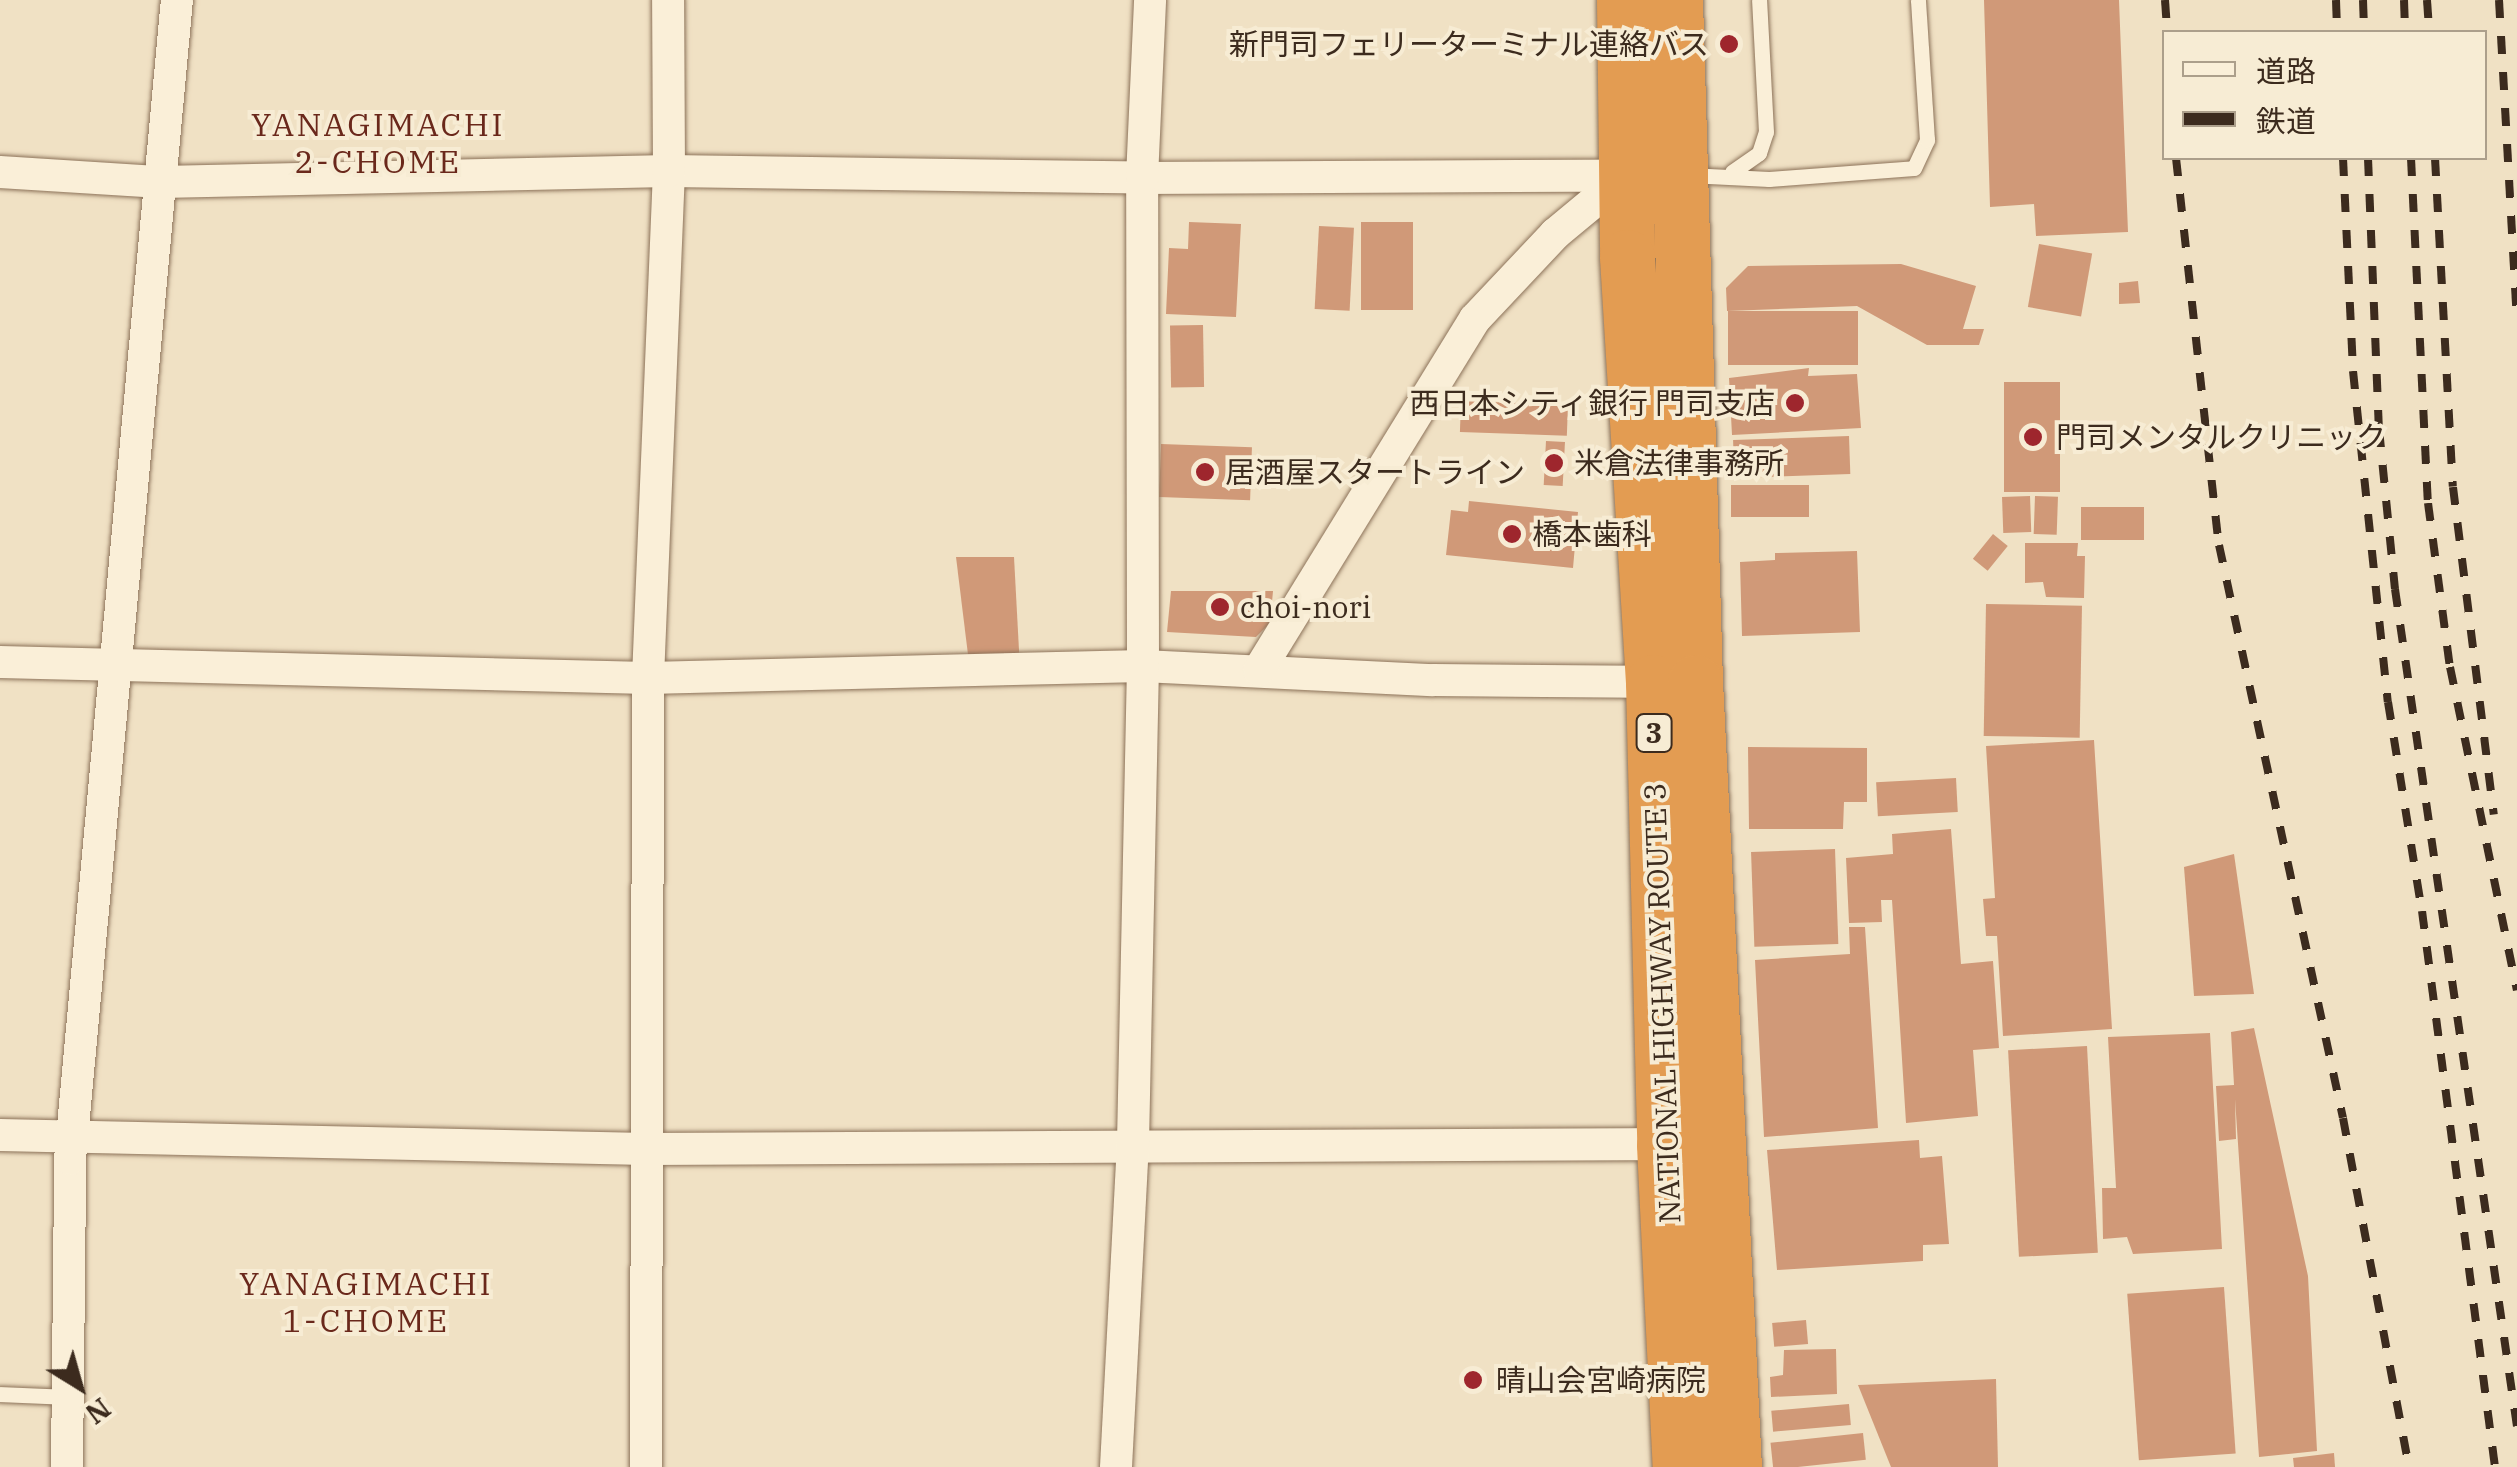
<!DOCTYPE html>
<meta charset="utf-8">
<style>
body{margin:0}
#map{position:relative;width:2517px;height:1467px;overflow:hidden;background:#f0e1c4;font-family:"IBM Plex Serif","Noto Sans JP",serif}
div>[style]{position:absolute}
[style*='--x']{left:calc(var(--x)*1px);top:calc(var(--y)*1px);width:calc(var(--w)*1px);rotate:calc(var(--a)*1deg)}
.building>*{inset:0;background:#d09978;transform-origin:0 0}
.roads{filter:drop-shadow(0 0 2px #8c7259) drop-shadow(0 0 2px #8c7259)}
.lane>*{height:15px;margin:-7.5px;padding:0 7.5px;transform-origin:7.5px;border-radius:7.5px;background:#faefd8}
.street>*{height:32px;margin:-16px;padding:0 16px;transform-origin:16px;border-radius:16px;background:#faefd8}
.highway>*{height:55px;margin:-27.5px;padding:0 27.5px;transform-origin:27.5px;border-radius:27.5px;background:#e39c52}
.rail>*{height:8px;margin-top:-4px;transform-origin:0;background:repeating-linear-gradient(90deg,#3c2b1e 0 18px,transparent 0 36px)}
.dots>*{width:28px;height:28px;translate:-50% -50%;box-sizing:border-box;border:5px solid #f7ecd4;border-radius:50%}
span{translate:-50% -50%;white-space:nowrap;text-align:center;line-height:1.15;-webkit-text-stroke:8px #f7ecd4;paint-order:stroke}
.shield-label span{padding:2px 8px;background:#f7ecd4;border:2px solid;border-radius:8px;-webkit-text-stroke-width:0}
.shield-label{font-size:28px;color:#3c2b1e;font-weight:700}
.poi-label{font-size:30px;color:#3c2b1e}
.right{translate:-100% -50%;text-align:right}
.left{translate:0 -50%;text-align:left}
.street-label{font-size:30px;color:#3c2b1e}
.neighbourhood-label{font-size:32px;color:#6a281b;letter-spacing:2.5px}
.legend{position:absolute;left:2162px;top:30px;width:325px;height:130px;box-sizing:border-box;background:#f7ecd4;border:2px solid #ac9f8b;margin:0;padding:12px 18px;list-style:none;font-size:30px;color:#3c2b1e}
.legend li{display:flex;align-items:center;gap:20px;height:50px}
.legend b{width:50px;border:2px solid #ac9f8b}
.north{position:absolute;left:30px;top:1337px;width:100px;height:100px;-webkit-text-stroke:8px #f7ecd4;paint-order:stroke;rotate:143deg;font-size:28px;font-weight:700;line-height:40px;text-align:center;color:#3c2b1e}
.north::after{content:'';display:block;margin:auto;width:35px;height:45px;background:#3c2b1e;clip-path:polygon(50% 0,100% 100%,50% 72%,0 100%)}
</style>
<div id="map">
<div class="building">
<div style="clip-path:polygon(1984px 0,2119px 0,2128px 232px,2036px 236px,2034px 204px,1990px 207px)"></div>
<div style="clip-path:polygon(1189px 222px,1241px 224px,1236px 317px,1166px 314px,1169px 248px,1188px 249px)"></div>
<div style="left:1361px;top:222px;width:52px;height:88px"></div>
<div style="left:1319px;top:226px;width:35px;height:83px;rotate:3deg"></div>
<div style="left:2039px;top:244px;width:54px;height:64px;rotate:10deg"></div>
<div style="clip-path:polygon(1901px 264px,1976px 286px,1963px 329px,1984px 329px,1979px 345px,1927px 345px,1857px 306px,1727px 311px,1726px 288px,1748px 266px)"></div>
<div style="clip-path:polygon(2138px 281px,2140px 303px,2119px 304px,2119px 283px)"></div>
<div style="left:1858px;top:311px;width:54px;height:130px;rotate:90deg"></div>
<div style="left:1203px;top:325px;width:62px;height:33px;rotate:89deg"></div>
<div style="clip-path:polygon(1809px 368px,1808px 376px,1857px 374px,1861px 428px,1732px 435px,1729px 378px)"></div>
<div style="left:2004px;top:382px;width:56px;height:110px"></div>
<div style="left:1461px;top:401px;width:107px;height:31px;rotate:2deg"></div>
<div style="left:1849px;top:436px;width:38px;height:116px;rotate:88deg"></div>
<div style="left:1546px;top:441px;width:19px;height:44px;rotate:3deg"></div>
<div style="left:1161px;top:444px;width:91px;height:53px;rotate:2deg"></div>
<div style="left:1809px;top:485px;width:32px;height:78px;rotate:90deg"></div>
<div style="left:2030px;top:496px;width:36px;height:28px;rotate:88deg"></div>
<div style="left:2035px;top:496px;width:23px;height:38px;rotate:2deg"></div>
<div style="clip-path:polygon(1469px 501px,1578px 512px,1573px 568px,1446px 555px,1451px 510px,1468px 512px)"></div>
<div style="left:2144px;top:507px;width:33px;height:63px;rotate:90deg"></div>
<div style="left:1993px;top:534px;width:19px;height:32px;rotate:39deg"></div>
<div style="clip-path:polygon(2025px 543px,2078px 543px,2077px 556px,2085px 556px,2084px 598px,2046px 597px,2043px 582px,2025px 583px)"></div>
<div style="clip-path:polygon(1857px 551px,1860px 632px,1742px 636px,1740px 562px,1775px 560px,1775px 553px)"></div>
<div style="clip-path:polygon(956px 557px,1014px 557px,1020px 669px,970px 671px)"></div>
<div style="clip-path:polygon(1171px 591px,1273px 591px,1270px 623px,1256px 637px,1167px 632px)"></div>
<div style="left:1986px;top:604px;width:96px;height:132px;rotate:1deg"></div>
<div style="clip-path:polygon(2094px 740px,2112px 1029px,2003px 1036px,1997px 936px,1986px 936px,1983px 899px,1995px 898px,1986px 746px)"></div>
<div style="clip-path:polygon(1748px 747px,1867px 748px,1867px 802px,1844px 802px,1843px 829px,1749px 829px)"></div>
<div style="left:1956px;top:778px;width:34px;height:80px;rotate:87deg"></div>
<div style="clip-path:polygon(1951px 829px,1961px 964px,1993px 961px,1999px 1048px,1973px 1050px,1978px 1116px,1906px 1123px,1892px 900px,1881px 900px,1882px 922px,1849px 923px,1846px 858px,1893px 854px,1892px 834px)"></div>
<div style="left:1835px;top:849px;width:95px;height:84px;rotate:88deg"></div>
<div style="clip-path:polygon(2234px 854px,2254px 994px,2194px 996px,2184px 867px)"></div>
<div style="clip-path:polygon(1849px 927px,1865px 927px,1878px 1128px,1764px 1137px,1755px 960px,1850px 954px)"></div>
<div style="clip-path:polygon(2254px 1028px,2308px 1276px,2317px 1451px,2259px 1457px,2235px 1099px,2236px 1139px,2219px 1141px,2216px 1086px,2234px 1085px,2231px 1032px)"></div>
<div style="clip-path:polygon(2210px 1033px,2222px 1249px,2133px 1254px,2127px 1237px,2103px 1239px,2102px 1188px,2116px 1188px,2108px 1037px)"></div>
<div style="left:2087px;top:1046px;width:207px;height:79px;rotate:87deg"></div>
<div style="clip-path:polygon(1919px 1140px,1920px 1158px,1942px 1156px,1949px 1244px,1923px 1245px,1923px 1261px,1777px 1270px,1767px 1150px)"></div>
<div style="left:2224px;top:1287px;width:167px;height:97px;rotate:86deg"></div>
<div style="left:1806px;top:1320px;width:24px;height:34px;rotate:85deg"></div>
<div style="clip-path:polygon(1836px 1349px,1837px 1394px,1771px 1397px,1770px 1377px,1783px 1375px,1784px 1350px)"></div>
<div style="clip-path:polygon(1996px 1379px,1998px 1467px,1891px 1467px,1858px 1385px)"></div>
<div style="left:1849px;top:1404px;width:21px;height:78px;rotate:85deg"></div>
<div style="left:1863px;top:1433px;width:27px;height:93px;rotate:84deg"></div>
<div style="clip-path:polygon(2334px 1453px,2335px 1467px,2294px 1467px,2293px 1458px)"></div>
</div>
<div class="roads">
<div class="lane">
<div style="--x:1732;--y:172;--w:33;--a:-35"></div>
<div style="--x:1759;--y:153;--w:22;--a:-72"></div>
<div style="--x:1766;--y:132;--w:132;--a:-93"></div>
<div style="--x:1688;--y:175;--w:81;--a:2.8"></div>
<div style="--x:1769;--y:179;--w:145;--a:-4.3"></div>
<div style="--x:1914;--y:168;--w:31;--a:-65"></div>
<div style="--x:1927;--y:140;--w:140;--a:-93.7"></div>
<div style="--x:0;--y:1394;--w:68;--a:2.5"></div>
</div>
<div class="street">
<div style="--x:0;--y:172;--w:161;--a:3.6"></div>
<div style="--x:161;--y:182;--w:508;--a:-1.24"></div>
<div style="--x:669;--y:171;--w:473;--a:0.8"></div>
<div style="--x:1142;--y:178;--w:498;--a:-0.3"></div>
<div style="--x:0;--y:662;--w:648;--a:1.41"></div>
<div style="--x:648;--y:678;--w:495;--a:-1.4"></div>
<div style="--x:1143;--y:666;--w:290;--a:2.8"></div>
<div style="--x:1433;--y:680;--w:237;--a:0.5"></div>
<div style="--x:1259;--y:670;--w:412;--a:-58.4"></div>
<div style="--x:1475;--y:319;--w:117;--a:-46.7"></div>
<div style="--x:1555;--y:234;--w:92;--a:-39.7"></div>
<div style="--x:0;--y:1135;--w:647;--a:1.24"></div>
<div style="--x:647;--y:1149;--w:1033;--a:-0.28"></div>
<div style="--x:67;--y:1467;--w:308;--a:-89.4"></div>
<div style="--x:70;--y:1159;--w:1164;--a:-84.73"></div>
<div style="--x:646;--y:1467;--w:789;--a:-89.85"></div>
<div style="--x:648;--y:678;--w:507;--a:-87.63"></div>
<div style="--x:669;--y:171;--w:171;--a:-90.3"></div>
<div style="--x:1116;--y:1467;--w:324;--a:-87"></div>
<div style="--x:1133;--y:1143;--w:477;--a:-88.8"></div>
<div style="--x:1143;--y:666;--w:488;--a:-90.1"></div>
<div style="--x:1142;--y:178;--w:178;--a:-87.4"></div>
</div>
<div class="highway">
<div style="--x:1624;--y:0;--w:257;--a:89.3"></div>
<div style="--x:1627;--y:257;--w:426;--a:86.5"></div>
<div style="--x:1653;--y:682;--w:463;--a:88.6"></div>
<div style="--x:1664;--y:1145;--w:322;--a:87.2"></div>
<div style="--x:1675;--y:0;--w:682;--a:88.32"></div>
<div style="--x:1695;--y:682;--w:786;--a:87.16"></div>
</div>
</div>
<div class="rail">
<div style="--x:2165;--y:0;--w:32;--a:86"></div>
<div style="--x:2336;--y:0;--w:32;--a:88"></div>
<div style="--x:2363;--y:0;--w:32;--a:88"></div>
<div style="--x:2404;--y:0;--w:32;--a:88"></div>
<div style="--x:2427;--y:0;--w:32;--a:86"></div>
<div style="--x:2499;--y:0;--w:324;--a:86.8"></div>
<div style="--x:2176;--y:158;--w:389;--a:83.7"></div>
<div style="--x:2219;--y:545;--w:586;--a:77.79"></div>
<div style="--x:2343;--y:1118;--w:355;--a:79.3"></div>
<div style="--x:2343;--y:158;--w:213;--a:87.3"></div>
<div style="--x:2353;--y:371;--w:333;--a:84"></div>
<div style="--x:2388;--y:702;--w:212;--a:80.8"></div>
<div style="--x:2422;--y:911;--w:561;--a:82.52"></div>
<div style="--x:2368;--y:158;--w:271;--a:87.7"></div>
<div style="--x:2379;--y:429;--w:161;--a:84.3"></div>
<div style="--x:2395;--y:589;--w:846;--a:81.71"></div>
<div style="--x:2411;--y:158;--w:345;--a:87.2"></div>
<div style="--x:2428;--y:503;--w:165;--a:82.4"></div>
<div style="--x:2450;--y:667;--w:330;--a:78.3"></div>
<div style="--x:2435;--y:158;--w:329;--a:86.9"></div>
<div style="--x:2453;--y:487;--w:330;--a:82.9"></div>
</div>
<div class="dots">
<div style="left:1729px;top:44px;background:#9e262d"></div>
<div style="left:1795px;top:403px;background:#9e262d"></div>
<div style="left:2033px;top:437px;background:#9e262d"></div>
<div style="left:1554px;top:463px;background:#9e262d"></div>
<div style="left:1205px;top:472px;background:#9e262d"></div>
<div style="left:1512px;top:534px;background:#9e262d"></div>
<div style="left:1220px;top:607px;background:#9e262d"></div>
<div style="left:1473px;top:1380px;background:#9e262d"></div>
</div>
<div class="shield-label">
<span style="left:1654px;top:733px">3</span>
</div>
<div class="poi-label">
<span class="right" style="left:1709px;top:44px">新門司フェリーターミナル連絡バス</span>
<span class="right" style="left:1775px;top:403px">西日本シティ銀行 門司支店</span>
<span class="left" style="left:2056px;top:437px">門司メンタルクリニック</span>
<span class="left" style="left:1574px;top:463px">米倉法律事務所</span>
<span class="left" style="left:1225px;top:472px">居酒屋スタートライン</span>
<span class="left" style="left:1532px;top:534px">橋本歯科</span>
<span class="left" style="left:1240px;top:607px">choi-nori</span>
<span class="left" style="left:1496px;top:1380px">晴山会宮崎病院</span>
</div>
<div class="street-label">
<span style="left:1662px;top:1003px;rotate:-92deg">NATIONAL HIGHWAY ROUTE 3</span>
</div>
<div class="neighbourhood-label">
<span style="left:378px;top:143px">YANAGIMACHI<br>2-CHOME</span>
<span style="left:366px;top:1302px">YANAGIMACHI<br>1-CHOME</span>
</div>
<ul class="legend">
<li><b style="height:12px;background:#faefd8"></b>道路</li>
<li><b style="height:12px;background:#3c2b1e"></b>鉄道</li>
</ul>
<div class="north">N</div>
</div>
